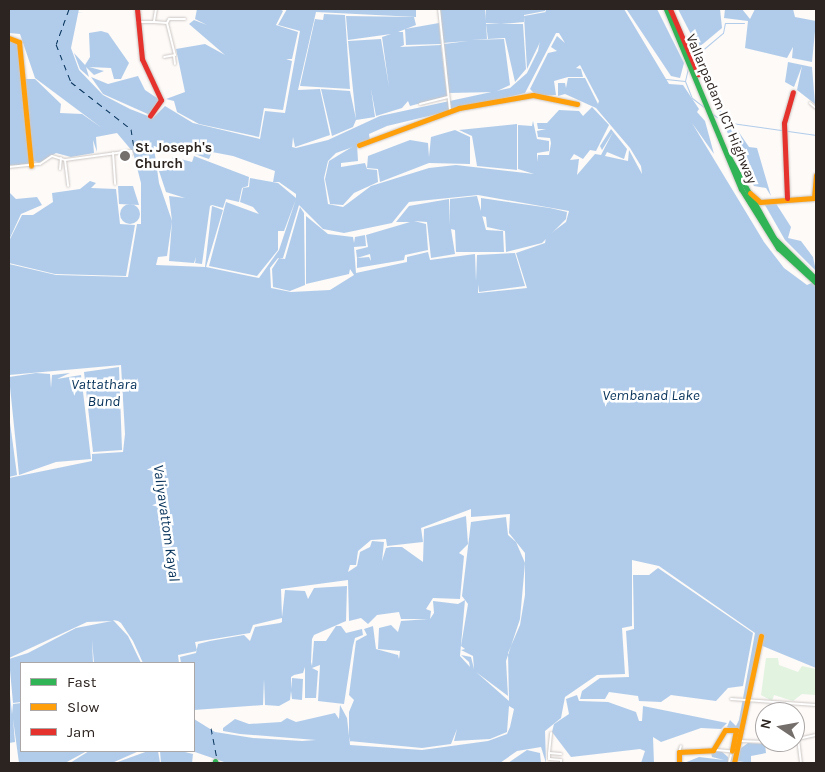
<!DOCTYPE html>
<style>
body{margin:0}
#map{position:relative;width:825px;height:772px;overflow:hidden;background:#fdfaf8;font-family:Karla,sans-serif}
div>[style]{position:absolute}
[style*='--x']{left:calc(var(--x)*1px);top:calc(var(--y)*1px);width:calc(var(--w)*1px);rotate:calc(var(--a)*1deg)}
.green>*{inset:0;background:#e2f3e0}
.water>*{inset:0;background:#b1ccea}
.round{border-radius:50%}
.stream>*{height:1px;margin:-0.5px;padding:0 0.5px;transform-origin:0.5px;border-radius:0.5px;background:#b1ccea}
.ferry>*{height:1px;margin-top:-0.5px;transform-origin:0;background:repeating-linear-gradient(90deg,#06325a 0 6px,transparent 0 11px)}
.roads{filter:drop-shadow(0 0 1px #ccc7c4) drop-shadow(0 0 1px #ccc7c4)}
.street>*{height:2px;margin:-1px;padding:0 1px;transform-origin:1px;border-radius:1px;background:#fffefe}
.fast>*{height:5px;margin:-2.5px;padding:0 2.5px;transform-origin:2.5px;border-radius:2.5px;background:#30b455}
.slow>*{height:5px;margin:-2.5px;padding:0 2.5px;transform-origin:2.5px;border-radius:2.5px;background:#ff9f0a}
.jam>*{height:5px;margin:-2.5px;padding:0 2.5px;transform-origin:2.5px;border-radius:2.5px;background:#e5322d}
.dots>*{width:14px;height:14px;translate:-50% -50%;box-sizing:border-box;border:2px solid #fff;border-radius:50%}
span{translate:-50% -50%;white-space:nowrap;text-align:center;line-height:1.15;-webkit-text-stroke:5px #fff;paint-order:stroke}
.street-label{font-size:14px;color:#2c2420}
.poi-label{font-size:14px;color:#2c2420;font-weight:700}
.left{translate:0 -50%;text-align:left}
.water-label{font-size:15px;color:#06325a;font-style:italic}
.frame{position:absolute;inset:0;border:10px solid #2c2420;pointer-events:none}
.legend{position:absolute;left:20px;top:662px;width:175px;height:90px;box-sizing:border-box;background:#fff;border:1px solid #aba7a6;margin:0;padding:6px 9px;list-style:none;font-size:15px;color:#2c2420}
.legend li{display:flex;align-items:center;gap:10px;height:25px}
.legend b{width:25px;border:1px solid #aba7a6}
.north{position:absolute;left:755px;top:702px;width:50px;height:50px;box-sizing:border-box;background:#fff;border:1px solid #aba7a6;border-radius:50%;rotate:282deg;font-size:14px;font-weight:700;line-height:20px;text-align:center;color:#2c2420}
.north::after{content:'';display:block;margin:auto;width:18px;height:22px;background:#756f6c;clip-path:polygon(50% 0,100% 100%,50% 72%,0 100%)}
</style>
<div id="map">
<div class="green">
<div style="clip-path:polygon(766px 658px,778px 658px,779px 665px,798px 672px,802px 666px,816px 669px,816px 695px,802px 694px,793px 701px,774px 695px,772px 701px,761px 695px)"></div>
</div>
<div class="water">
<div style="clip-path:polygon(evenodd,9px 9px,79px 9px,71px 48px,79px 70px,103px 95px,130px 109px,153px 118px,165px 106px,193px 123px,260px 139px,265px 111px,285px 113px,300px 31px,278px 25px,287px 9px,416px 9px,416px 17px,316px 12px,298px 90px,320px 89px,330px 135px,295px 147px,293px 137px,292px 147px,296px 148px,328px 140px,380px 116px,510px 88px,527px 73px,538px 51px,546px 9px,624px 9px,669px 84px,683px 85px,699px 109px,697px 112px,705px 121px,714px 154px,692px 123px,764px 242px,784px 268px,807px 285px,816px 281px,816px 668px,760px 645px,760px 634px,733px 763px,737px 731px,727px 727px,730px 720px,736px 726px,739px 720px,755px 633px,659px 566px,632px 560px,632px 626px,622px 628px,625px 674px,597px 675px,565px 697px,561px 718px,545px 731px,546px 763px,541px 747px,517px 751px,500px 763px,227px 763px,192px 751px,194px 719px,215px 732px,253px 738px,302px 741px,316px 740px,240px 734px,223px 731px,223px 728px,235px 719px,249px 724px,281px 722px,287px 718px,296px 722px,335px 713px,339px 719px,340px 705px,347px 718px,350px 745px,422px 750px,488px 741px,507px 734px,510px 727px,514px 709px,509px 706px,507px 732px,490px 739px,454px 741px,457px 729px,451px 744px,422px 748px,349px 741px,349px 712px,354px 700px,349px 695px,356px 641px,367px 635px,364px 629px,373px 626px,376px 649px,398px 655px,399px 659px,400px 651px,378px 649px,379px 628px,391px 625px,398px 632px,401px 621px,428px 619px,401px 619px,399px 612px,377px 615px,368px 624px,361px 618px,349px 621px,348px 580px,281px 589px,282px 617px,285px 590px,305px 591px,308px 599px,314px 588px,347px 586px,346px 621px,314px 635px,312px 639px,311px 662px,312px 666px,314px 641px,326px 641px,336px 626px,341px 626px,346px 633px,362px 629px,363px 635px,355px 638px,353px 646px,344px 704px,318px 701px,320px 665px,312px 668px,318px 671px,316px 698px,305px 698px,305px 667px,303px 673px,294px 675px,291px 677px,291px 680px,292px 689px,292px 678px,303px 679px,302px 700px,292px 699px,291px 691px,290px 700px,279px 706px,265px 705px,264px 679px,263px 705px,194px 710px,194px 663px,181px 663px,180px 657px,196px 653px,198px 644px,210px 641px,244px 635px,250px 641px,255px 627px,280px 623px,282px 622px,282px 618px,253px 625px,250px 633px,195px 642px,197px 651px,178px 655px,179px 663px,143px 663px,133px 641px,121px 623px,118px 621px,113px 620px,128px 636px,141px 663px,94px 663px,92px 640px,93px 663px,21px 663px,21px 702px,13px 703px,9px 659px,28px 653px,76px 628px,112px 621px,87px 622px,9px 658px,9px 478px,92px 461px,92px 454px,123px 452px,125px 434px,121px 365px,9px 375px,9px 264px,56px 275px,128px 277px,137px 224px,141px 224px,141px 183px,133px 152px,117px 133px,96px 137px,97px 152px,93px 140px,94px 153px,71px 157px,56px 153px,39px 163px,32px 160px,23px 79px,35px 79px,61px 104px,60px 113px,82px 114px,102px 128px,35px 78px,20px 34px,9px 33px,9px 9px,556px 33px,559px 33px,565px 43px,557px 36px,551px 47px,557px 51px,548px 53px,530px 89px,537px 96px,556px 95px,554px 81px,568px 77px,583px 77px,581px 69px,576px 68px,580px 65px,599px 101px,598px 104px,585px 78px,568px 78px,566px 88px,565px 83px,558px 83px,558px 96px,565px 94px,596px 108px,630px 148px,641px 166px,642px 174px,629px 150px,628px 161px,605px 156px,607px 152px,624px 159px,627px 149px,611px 129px,600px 146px,602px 150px,613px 132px,601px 155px,595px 154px,577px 175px,579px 159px,570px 160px,574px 154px,583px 159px,590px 150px,596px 151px,609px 125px,592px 107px,583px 116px,579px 111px,559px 110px,547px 123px,564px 123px,537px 123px,538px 129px,546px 129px,537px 131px,538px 137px,550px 138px,551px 143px,549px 155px,538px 155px,537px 162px,537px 153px,549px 151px,549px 141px,537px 139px,533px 121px,532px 126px,518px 125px,518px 169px,534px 174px,456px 165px,429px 168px,371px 186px,343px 207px,328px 204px,324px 178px,328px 161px,336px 153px,370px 141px,369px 134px,387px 126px,525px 93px,556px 33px,9px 9px,154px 148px,183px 150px,209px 159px,212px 152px,233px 156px,275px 171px,273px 182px,279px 182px,296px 194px,296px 198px,278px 183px,250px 178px,249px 187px,243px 188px,240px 202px,253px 207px,259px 214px,226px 202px,209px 266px,257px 276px,278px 250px,278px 231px,284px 231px,296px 199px,279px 250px,259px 278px,206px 267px,223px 210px,212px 206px,205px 267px,156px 265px,158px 257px,167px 256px,172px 221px,169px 261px,194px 263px,196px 257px,195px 263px,202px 264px,210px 206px,212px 205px,223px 208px,226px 199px,239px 202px,242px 188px,248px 186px,249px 177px,194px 156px,192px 162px,173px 157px,171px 169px,159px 171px,166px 192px,185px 198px,169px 196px,172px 221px,159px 183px,154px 148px,9px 9px,478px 195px,569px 211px,566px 222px,546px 237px,545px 243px,516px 253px,527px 288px,478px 293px,478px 284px,479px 292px,525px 286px,515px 253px,477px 255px,476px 281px,475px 254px,430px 260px,428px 252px,407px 257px,407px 262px,356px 273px,354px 247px,366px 246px,365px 235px,355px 237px,354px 243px,353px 237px,328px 234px,306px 216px,306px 284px,349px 274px,350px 269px,354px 275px,330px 290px,291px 292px,271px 288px,270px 268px,278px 258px,283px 258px,299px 205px,323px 229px,344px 233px,392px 223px,409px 202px,478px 195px,9px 9px,471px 509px,471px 517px,510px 514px,509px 533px,525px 553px,525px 595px,520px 625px,508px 653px,509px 701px,476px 672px,508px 696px,506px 661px,520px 619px,525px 563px,516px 542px,508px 535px,506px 517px,471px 522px,462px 596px,468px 604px,461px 646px,465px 649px,461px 650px,473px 656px,474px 669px,471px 657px,461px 655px,469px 662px,470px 667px,460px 656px,465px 600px,458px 604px,433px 601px,434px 613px,430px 619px,431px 611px,426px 609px,433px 598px,460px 599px,464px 556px,459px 553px,468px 544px,466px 516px,424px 529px,423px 562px,402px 547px,391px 547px,386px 548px,382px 561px,384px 542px,372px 541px,370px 547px,360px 552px,357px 566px,348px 572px,350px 565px,356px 565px,358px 551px,371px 540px,386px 539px,387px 546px,423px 542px,421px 528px,471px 509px)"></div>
<div style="clip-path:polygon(197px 9px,280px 9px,283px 11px,276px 25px,298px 32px,292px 59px,286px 59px,292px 61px,283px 110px,264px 108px,259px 137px,199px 124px,177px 112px,174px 101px,166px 99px,185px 92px,176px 49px,205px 44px,225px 55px,189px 24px,194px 20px,207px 25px,195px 19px)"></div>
<div style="clip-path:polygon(440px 9px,485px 9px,487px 39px,471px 40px,504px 39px,510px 85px,495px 92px,449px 93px,444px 44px,468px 41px,442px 43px)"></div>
<div style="clip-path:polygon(486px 9px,545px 9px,545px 11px,524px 15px,524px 22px,501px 24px,485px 23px)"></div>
<div style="clip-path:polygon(657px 9px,684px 63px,680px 78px,671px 76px,627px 10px)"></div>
<div style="clip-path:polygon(678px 9px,720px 9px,722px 28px,698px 48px)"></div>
<div style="clip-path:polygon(725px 9px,742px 9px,750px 19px,755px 9px,793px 9px,795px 17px,816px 21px,812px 62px,792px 58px,793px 47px,787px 58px,745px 48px,748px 21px,724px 18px)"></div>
<div style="clip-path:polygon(546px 12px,543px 36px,527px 69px,524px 16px)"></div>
<div style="clip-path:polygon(324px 14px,345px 15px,350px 89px,300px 86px,315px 19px,323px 20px)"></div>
<div style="clip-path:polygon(346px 16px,414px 17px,416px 25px,398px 32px,403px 32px,404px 45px,400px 47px,441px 45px,447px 96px,410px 106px,408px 101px,402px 108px,376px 116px,371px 89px,375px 117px,356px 120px,353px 127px,332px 136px,321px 89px,350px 91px,356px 119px,348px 41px,381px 39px,389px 87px,382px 37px,391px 34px,348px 40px)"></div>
<div style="clip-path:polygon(439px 23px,441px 44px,406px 45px,405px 29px)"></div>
<div style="clip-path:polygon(486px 24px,523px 24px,526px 69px,515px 82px,505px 38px,488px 39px)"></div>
<div style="clip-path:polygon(101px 31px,108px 33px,129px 63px,121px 79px,114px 79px,111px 68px,89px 67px,104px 71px,94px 75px,86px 67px,89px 77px,80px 69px,74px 53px,85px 65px,90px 57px,89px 33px)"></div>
<div style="clip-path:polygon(9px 39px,19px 42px,31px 163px,14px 166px,9px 165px)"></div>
<div style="clip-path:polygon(788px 62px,812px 67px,815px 104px,797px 90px,802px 66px,794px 87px,785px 82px)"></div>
<div style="clip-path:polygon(138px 76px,145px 90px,160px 100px,150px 115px,103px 94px,91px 77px,108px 84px)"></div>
<div style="clip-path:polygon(715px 85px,724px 122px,736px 128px,749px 147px,757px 148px,771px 196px,766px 188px,754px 186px,737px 158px,710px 86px)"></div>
<div style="clip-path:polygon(517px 124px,517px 170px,477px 166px,472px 136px,459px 130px)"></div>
<div style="clip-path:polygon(455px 130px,470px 137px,470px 164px,429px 163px,380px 182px,378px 169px,367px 168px,368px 156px,410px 140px,428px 143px,429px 157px,431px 137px)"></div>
<div style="clip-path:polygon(357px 144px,358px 161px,341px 163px,341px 167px,365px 163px,367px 169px,377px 170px,378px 182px,354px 193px,343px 205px,330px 204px,325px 179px,329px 161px)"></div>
<div style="clip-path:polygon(90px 181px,96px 183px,91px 188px,116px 189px,120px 224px,135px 225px,126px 276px,55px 274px,9px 263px,9px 241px,22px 215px,33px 215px,53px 202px,52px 193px,80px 189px)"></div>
<div style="clip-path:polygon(118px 186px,133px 186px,139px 205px,119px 204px)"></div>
<div style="clip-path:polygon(9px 192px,16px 199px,37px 197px,42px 205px,21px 214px,9px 240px)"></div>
<div style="clip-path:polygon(477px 196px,486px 230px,503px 231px,504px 252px,456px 252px,455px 230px,451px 229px,455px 254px,431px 258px,427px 222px,414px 221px,426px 224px,428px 250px,405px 255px,404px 260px,357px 268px,357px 258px,369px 257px,371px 261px,370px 254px,357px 258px,356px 250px,368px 247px,366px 235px,410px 222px,396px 222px,409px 206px,449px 199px,450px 225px,450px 199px)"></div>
<div style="clip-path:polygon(481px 198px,550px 208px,567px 212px,566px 219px,542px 243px,506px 252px,505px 231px,487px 227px,486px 217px,481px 216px)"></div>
<div style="clip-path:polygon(775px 202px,791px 227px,788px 238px,801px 241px,813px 257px,816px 271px,785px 240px,765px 205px)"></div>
<div class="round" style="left:120px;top:204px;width:20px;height:20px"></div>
<div style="clip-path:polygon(300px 207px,304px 213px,305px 285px,290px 291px,273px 287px,272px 269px,279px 258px,285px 259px)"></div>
<div style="clip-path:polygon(119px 367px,122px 450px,93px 452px,84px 372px)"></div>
<div style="clip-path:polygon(36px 373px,50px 374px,51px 388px,52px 375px,70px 373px,57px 379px,81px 375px,91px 459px,56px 462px,19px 475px,9px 377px)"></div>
<div style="clip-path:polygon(9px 415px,17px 475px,9px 477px)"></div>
<div style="clip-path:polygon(658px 568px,753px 633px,743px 686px,728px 688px,716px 701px,671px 695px,661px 702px,639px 701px,638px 696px,609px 692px,605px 699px,580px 699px,582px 691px,600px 678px,629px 677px,626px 631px,634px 629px,633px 575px,649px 575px)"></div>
<div style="clip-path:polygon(9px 685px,12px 714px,13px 704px,21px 703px,21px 751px,87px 751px,65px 763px,19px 763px,13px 719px,15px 742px,9px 743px)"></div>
<div style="clip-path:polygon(577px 695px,579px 701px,608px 702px,636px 712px,639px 721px,642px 721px,643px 706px,727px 723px,721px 729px,701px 728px,661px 742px,653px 737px,654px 763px,641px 763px,645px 751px,640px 749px,571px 757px,552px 732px,554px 724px,569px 714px,566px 699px)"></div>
<div style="clip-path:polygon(748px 743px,765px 744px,766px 753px,751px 756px,751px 763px,737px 761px,741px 748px)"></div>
<div style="clip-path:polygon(527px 750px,540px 753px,541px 763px,508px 763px)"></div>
<div style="clip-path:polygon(89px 751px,139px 751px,112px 763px,70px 763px)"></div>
<div style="clip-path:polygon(148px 751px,158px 751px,160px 763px,115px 763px)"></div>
<div style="clip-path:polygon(181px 751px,193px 754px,192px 763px,161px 763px,160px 751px)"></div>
<div style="clip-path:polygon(721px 751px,728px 757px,728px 763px,684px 763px,699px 757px,724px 760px,712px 757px,711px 752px)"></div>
</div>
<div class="stream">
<div style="--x:693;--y:58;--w:39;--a:-40"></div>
<div style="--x:723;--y:33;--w:10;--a:-79"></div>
<div style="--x:725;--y:23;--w:19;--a:0"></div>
<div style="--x:666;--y:79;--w:19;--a:6"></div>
<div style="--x:685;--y:81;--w:13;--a:-77"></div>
<div style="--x:685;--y:81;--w:18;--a:68"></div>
<div style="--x:692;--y:98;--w:15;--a:37"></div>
<div style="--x:711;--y:113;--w:14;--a:34"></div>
<div style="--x:724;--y:122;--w:93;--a:8"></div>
</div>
<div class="ferry">
<div style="--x:69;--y:9;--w:37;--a:110"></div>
<div style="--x:56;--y:44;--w:41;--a:68.5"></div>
<div style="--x:71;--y:82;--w:76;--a:38.1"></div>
<div style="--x:131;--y:129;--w:19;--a:81"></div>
<div style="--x:211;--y:728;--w:33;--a:79"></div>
</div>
<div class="roads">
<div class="street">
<div style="--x:156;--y:9;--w:13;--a:99"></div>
<div style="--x:154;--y:22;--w:13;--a:4"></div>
<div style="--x:167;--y:23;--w:33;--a:76"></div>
<div style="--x:175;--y:55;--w:11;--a:170"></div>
<div style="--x:439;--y:9;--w:102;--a:83.8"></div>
<div style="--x:137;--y:22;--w:17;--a:0"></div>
<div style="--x:167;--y:23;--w:4;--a:-63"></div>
<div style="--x:169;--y:19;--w:16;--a:0"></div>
<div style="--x:174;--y:56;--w:8;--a:83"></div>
<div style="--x:810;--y:103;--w:8;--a:40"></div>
<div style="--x:420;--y:104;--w:29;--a:-14"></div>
<div style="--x:113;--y:153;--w:31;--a:86"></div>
<div style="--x:65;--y:160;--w:26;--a:83"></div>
<div style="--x:9;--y:167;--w:31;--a:-6"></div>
<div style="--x:40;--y:164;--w:14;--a:-34"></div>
<div style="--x:52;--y:156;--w:14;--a:17"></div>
<div style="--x:65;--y:160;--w:67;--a:-7.8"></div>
<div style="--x:131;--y:151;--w:3;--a:72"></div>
<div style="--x:60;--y:169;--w:11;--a:-85"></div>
<div style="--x:731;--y:699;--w:85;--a:4"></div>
<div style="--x:777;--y:712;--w:8;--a:-90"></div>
<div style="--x:739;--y:741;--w:28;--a:2"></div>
<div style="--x:717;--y:750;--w:20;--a:6"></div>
<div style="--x:679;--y:752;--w:6;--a:-72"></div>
<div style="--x:549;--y:753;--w:20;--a:-84"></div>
<div style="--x:561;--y:763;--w:3;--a:-90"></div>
<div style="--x:561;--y:760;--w:12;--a:-175"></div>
<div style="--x:549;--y:759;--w:6;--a:-90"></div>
<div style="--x:549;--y:753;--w:12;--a:5"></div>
<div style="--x:729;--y:763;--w:8;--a:-76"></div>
<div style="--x:801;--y:763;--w:24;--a:-97"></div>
<div style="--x:798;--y:739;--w:18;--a:-13"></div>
</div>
<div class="fast">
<div style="--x:666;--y:9;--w:195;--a:67.4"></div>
<div style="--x:741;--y:189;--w:70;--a:57.9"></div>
<div style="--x:778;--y:248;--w:52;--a:42.6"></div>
<div style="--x:729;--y:157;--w:93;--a:60.9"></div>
<div style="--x:774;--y:238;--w:59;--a:44.3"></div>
<div style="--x:215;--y:761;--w:2;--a:63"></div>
</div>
<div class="slow">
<div style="--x:9;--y:38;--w:11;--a:22"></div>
<div style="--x:19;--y:42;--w:124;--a:84.4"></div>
<div style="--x:359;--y:145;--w:107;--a:-20.3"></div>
<div style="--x:459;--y:108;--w:75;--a:-10"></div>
<div style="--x:533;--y:95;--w:45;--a:11.6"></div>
<div style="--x:750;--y:193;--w:13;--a:42"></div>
<div style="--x:760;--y:202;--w:54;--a:-4.2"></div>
<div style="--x:814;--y:198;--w:23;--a:-85"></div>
<div style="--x:679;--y:763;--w:11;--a:-90"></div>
<div style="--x:679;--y:752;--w:34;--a:-3"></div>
<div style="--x:713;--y:750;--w:23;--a:-59"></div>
<div style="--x:725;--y:730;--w:11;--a:0"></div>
<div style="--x:736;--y:730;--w:21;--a:101"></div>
<div style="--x:734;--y:763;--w:130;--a:-78"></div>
</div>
<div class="jam">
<div style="--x:137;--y:9;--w:50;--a:84.3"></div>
<div style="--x:142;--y:59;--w:45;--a:65.1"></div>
<div style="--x:161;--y:100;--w:19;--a:125"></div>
<div style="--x:670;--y:9;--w:71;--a:66.7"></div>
<div style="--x:787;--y:198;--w:75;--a:-92.3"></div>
<div style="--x:784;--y:123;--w:32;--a:-74"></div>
</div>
</div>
<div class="dots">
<div style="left:125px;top:156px;background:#756f6c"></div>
</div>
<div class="street-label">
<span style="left:721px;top:109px;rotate:67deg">Vallarpadam ICT Highway</span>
</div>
<div class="poi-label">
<span class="left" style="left:135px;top:156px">St. Joseph's<br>Church</span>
</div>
<div class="water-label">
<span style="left:104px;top:393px">Vattathara<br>Bund</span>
<span style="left:651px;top:396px">Vembanad Lake</span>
<span style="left:166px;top:523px;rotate:82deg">Valiyavattom Kayal</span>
</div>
<div class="frame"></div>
<ul class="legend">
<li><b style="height:6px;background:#30b455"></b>Fast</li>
<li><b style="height:6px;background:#ff9f0a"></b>Slow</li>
<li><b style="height:6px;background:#e5322d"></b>Jam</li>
</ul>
<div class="north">N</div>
</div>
